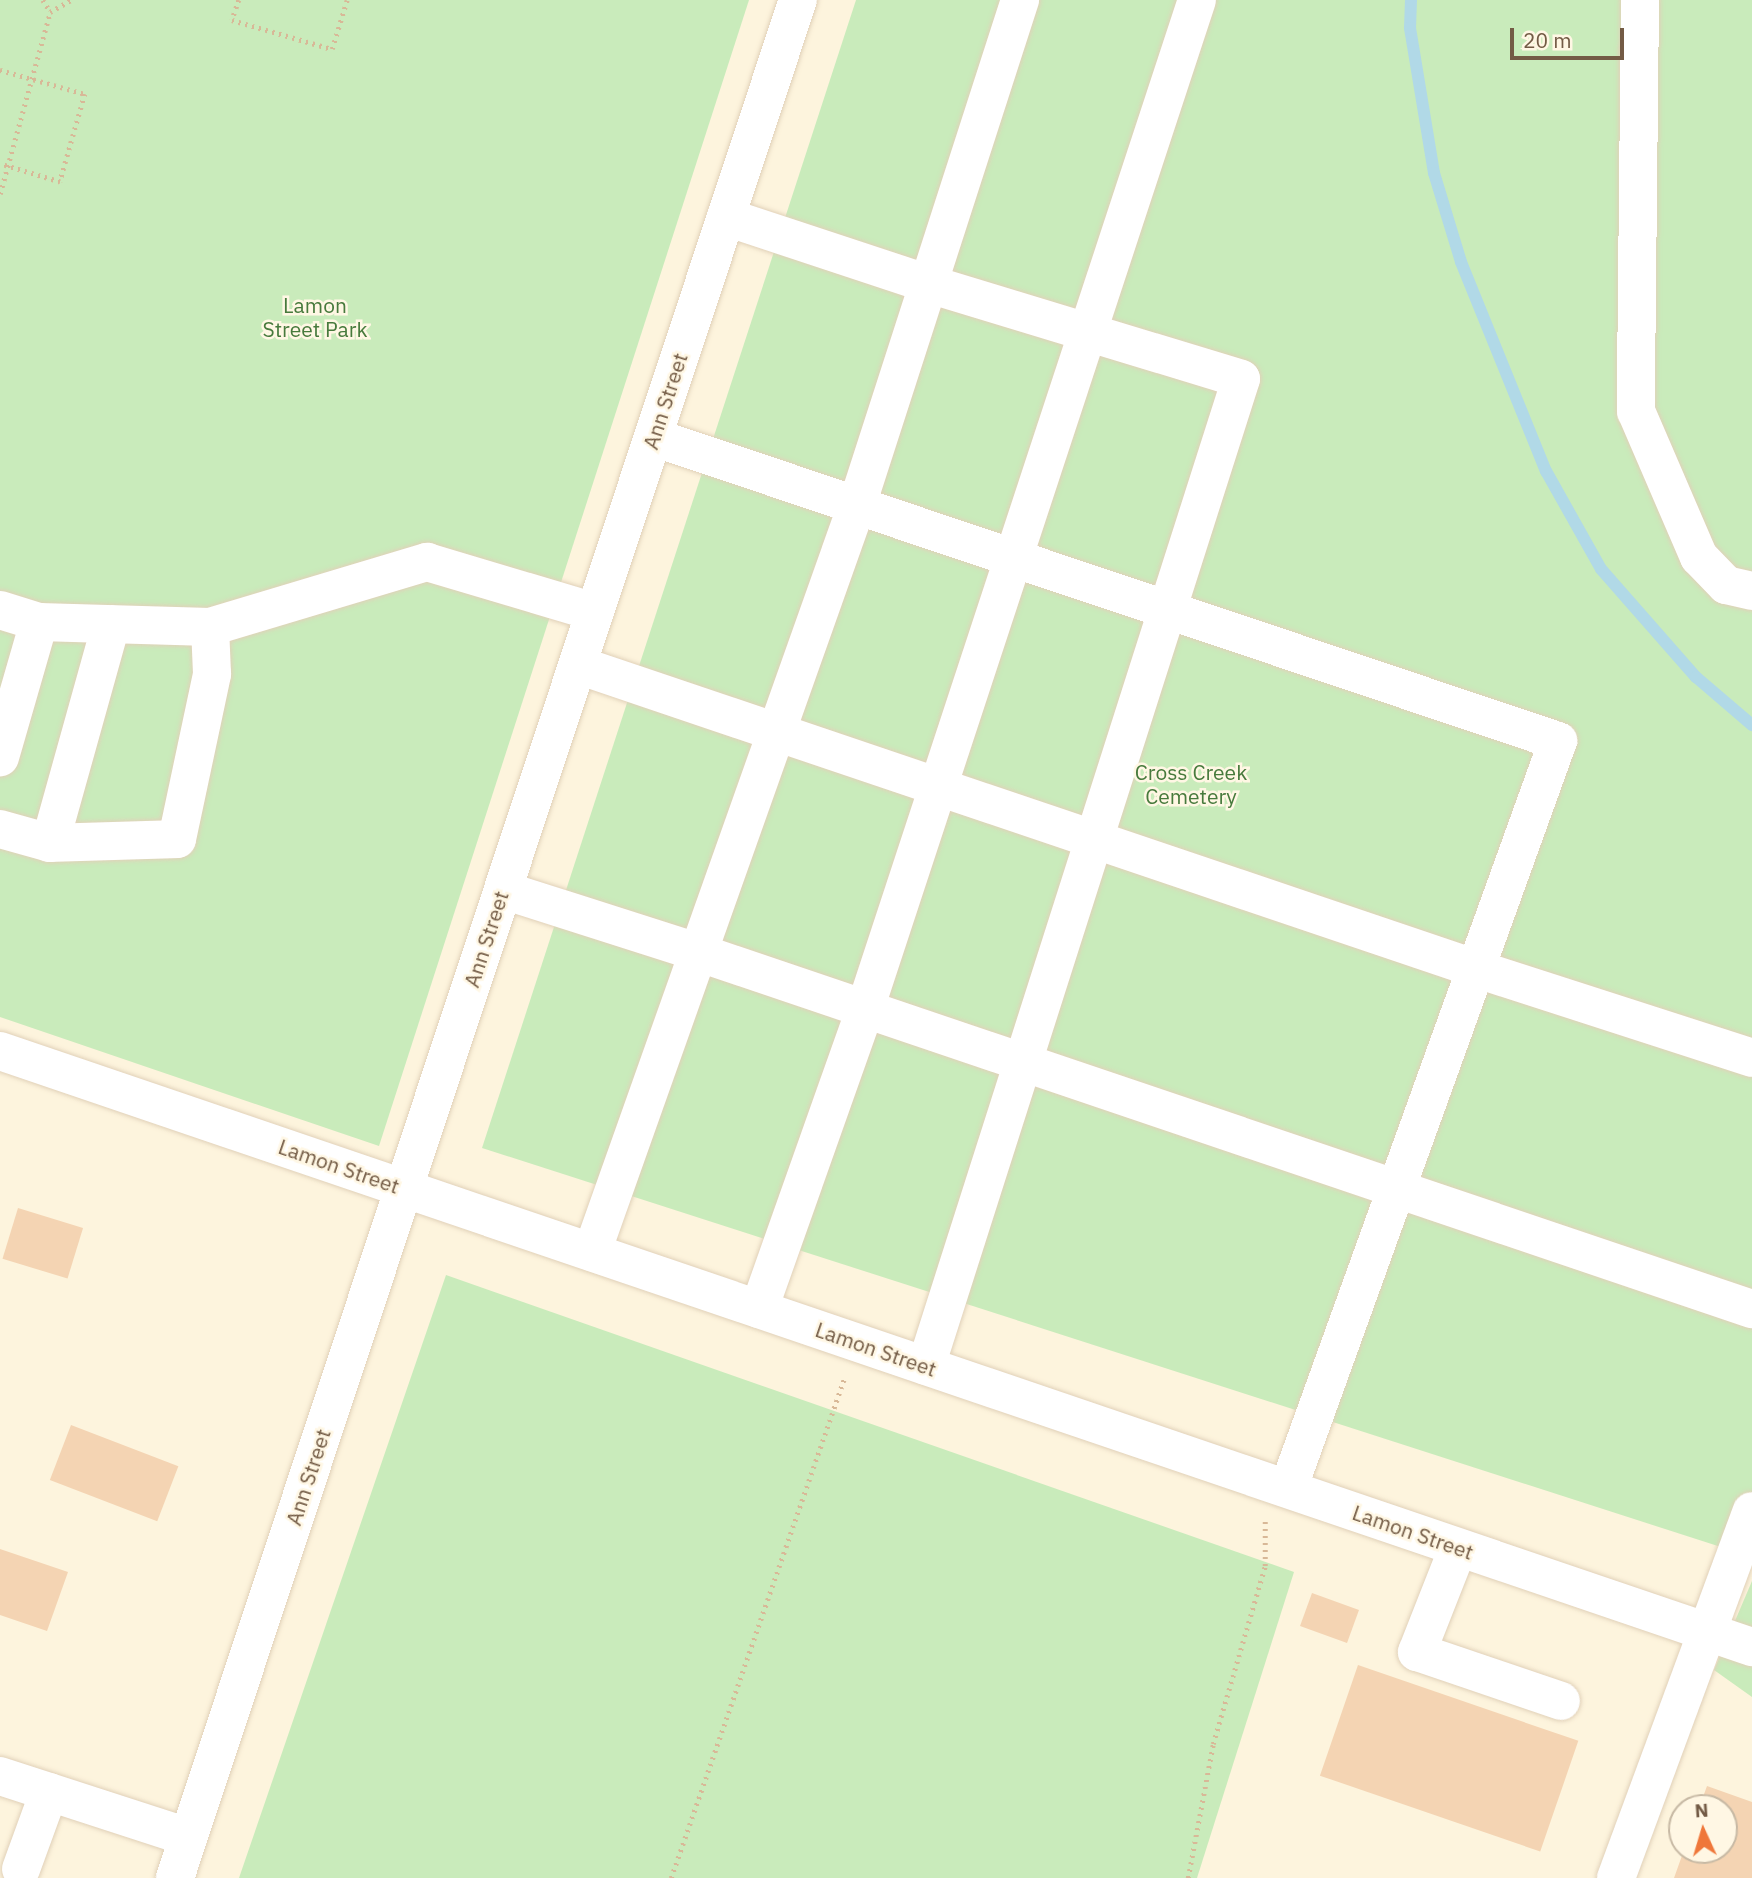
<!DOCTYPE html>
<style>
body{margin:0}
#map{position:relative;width:1752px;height:1878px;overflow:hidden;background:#fdf4dd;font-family:"IBM Plex Sans",sans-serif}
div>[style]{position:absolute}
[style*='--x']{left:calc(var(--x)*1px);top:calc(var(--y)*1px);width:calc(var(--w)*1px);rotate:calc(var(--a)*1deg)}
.green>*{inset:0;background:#c9ebbb}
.stream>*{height:12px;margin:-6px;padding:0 6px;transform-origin:6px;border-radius:6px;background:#b1d9e7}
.building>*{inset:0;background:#f4d4b3;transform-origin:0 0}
.path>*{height:4.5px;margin-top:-2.25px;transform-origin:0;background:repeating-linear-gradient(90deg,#d8b897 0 2px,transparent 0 7px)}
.roads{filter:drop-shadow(0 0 2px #e1d1b9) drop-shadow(0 0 2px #e1d1b9)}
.minor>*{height:38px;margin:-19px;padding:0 19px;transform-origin:19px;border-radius:19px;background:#fff}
span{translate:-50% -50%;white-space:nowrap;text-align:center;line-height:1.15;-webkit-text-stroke:5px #fff7e4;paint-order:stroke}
.park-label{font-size:21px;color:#477a3c}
.street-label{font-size:21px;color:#735b45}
.north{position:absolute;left:1668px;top:1794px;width:70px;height:70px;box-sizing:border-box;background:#fff7e4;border:2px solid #c7b9a4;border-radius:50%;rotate:356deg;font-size:19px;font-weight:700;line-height:28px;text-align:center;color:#735b45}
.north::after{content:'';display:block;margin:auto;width:24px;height:32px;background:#ef773a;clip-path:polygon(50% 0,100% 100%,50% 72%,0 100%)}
.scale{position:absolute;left:1510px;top:28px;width:114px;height:32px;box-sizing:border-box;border:4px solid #735b45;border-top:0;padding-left:9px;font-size:21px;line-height:24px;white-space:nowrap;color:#735b45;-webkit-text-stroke:5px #fff7e4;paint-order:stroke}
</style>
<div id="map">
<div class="green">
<div style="clip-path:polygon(0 0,749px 0,379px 1146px,0 1017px)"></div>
<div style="clip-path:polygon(856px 0,1752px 0,1752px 1557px,482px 1148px)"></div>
<div style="clip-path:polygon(446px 1275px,1294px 1572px,1197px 1878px,239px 1878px)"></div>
<div style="clip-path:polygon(1752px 1581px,1752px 1697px,1714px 1670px)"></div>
</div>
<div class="stream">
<div style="--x:1411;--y:0;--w:28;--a:92"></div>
<div style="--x:1410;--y:28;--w:147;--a:80.6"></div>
<div style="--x:1434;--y:173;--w:93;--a:73.1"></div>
<div style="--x:1461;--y:262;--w:226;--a:67.9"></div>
<div style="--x:1546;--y:471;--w:112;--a:60.7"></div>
<div style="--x:1601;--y:569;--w:144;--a:48.7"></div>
<div style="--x:1696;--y:677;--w:74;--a:40.6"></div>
</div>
<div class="building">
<div style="left:18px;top:1208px;width:68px;height:53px;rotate:17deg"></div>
<div style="left:71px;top:1425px;width:115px;height:59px;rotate:21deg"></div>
<div style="clip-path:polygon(0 1549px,68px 1572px,47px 1631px,0 1615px)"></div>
<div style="left:1312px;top:1593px;width:50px;height:35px;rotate:20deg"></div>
<div style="left:1358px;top:1665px;width:233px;height:117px;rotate:19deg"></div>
<div style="clip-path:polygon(1707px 1786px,1752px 1802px,1752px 1878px,1674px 1878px,1684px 1850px,1724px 1850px,1724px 1808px,1699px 1808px)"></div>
</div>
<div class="path">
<div style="--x:43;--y:0;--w:13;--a:58"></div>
<div style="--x:239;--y:0;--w:21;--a:109"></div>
<div style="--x:232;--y:20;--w:104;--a:16.2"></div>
<div style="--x:332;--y:49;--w:51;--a:-73"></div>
<div style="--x:0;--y:70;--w:88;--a:15.8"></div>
<div style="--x:85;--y:94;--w:91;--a:105.9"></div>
<div style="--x:60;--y:182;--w:63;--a:-163.3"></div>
<div style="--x:0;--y:194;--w:189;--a:-74.6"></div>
<div style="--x:50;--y:12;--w:24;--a:-30"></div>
<div style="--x:671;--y:1878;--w:528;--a:-70.88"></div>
<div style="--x:1188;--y:1878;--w:136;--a:-79.4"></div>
<div style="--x:1213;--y:1744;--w:185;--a:-73.7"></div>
<div style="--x:1265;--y:1566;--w:45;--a:-90"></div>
</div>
<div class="roads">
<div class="minor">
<div style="--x:1640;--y:0;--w:411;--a:90.6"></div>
<div style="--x:1636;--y:411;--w:159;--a:66.7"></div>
<div style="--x:1699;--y:557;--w:39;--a:46"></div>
<div style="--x:1726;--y:585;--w:27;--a:13"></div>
<div style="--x:726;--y:217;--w:214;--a:18.3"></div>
<div style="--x:929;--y:284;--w:326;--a:16.9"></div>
<div style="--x:1241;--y:379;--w:1036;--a:107.7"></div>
<div style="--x:653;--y:437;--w:955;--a:18.57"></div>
<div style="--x:1558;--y:741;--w:795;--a:109.85"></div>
<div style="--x:0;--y:610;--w:41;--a:17.1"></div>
<div style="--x:39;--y:622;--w:141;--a:106.1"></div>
<div style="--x:39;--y:622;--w:171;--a:1.7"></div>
<div style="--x:210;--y:627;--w:227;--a:-16.7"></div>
<div style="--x:427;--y:562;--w:175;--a:16.6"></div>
<div style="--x:578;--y:665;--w:949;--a:18.68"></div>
<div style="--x:1477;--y:969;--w:289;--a:17.9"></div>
<div style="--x:0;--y:829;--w:52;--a:15.6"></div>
<div style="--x:50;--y:843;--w:127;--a:-1.8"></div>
<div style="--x:177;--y:839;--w:169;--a:-78"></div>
<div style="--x:212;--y:674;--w:47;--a:-92.4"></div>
<div style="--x:50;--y:843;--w:227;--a:-74.4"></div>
<div style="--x:503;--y:890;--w:204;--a:17.7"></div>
<div style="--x:697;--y:952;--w:1114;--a:18.7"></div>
<div style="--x:0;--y:1051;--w:1851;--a:18.79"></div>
<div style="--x:592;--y:1252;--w:793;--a:-70.47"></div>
<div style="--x:857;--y:505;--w:531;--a:-72.11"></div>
<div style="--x:759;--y:1309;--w:318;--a:-70.5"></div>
<div style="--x:865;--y:1009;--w:1062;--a:-71.79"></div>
<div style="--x:1458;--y:1548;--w:112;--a:111.5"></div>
<div style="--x:1417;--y:1652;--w:152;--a:18.8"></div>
<div style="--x:0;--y:1776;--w:198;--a:18"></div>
<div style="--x:21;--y:1869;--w:82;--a:-70"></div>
<div style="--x:175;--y:1878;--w:1979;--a:-71.65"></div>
<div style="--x:1616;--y:1878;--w:391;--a:-69.7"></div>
</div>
</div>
<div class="park-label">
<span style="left:315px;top:317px">Lamon<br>Street Park</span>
<span style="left:1191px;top:784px">Cross Creek<br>Cemetery</span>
</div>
<div class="street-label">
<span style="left:665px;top:401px;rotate:-72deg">Ann Street</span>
<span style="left:486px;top:939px;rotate:-72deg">Ann Street</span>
<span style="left:339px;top:1166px;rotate:19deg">Lamon Street</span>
<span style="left:876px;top:1349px;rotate:19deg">Lamon Street</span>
<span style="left:308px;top:1477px;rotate:-72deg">Ann Street</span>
<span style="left:1413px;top:1532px;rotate:19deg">Lamon Street</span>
</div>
<div class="north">N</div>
<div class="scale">20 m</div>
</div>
